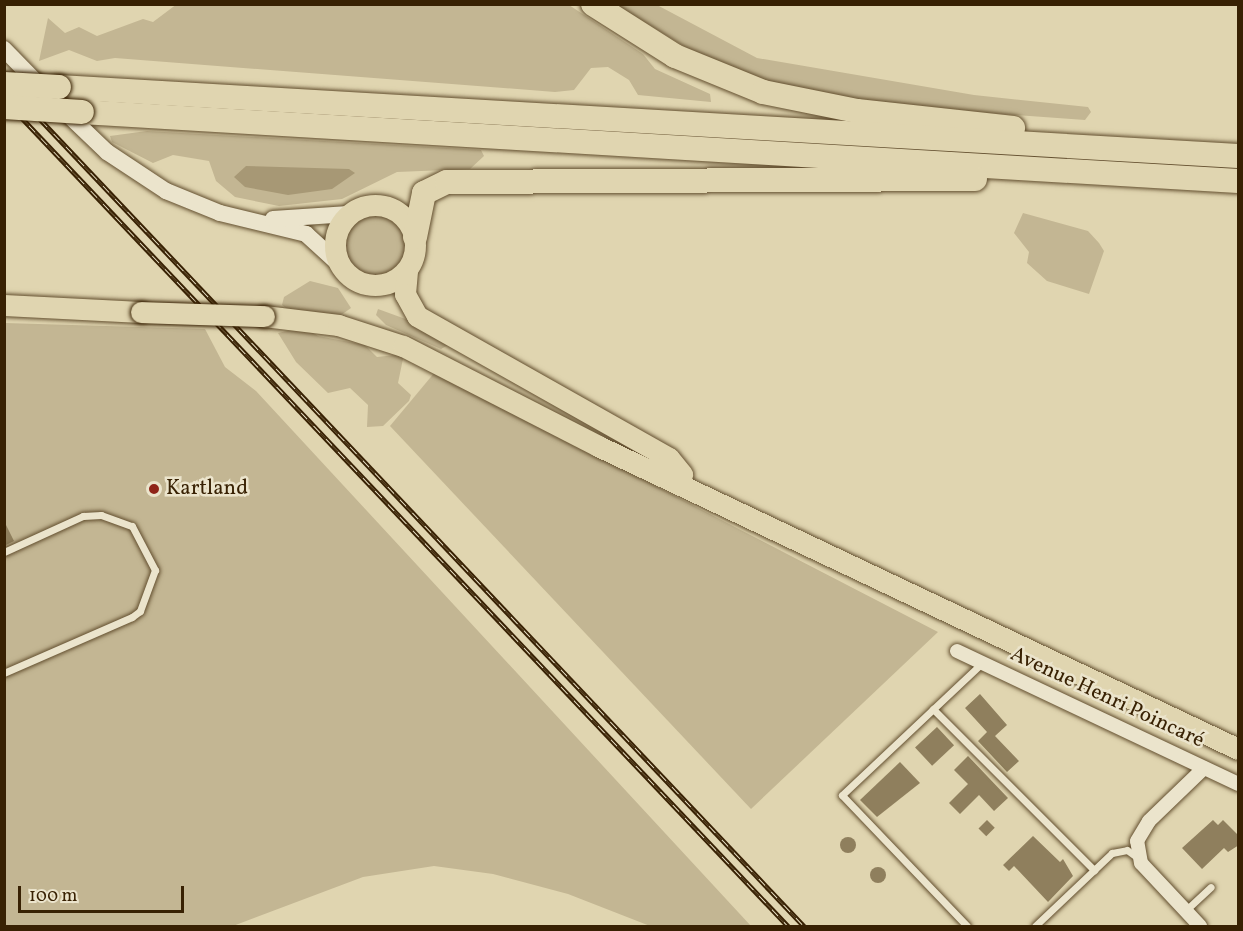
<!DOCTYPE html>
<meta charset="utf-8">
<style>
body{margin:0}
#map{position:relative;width:1243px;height:931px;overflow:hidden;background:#e0d5b0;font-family:Vollkorn,serif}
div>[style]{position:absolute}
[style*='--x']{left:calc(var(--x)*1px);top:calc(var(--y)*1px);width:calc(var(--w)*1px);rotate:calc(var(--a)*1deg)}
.green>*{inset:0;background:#c3b693}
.round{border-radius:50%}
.water>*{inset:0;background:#a79875}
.building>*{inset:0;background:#8f7f5d;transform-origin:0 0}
.roads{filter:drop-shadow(0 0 2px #624e2e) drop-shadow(0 0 2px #624e2e)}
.service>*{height:7px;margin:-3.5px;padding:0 3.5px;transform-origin:3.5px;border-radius:3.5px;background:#ebe4cc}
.minor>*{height:14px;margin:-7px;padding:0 7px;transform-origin:7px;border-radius:7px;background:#ebe4cc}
.tertiary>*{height:16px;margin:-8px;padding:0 8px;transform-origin:8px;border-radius:8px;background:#ebe4cc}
.primary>*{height:21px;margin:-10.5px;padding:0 10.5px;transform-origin:10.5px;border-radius:10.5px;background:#e0d5b0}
.primary>.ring{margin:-10.5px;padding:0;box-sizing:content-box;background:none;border:21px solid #e0d5b0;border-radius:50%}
.motorway>*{height:24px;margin:-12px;padding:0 12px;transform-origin:12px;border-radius:12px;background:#e0d5b0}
.rail>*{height:5px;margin-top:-2.5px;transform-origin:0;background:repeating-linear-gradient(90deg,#ebe4cc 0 9px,#382103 0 18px);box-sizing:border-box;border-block:2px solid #382103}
.bridges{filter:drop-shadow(0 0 2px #382103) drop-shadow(0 0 2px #382103)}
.primary-bridge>*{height:21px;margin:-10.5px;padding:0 10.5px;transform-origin:10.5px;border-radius:10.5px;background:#e0d5b0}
.motorway-bridge>*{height:24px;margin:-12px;padding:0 12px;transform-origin:12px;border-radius:12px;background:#e0d5b0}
.dots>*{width:16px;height:16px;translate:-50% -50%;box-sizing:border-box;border:3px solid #ebe4cc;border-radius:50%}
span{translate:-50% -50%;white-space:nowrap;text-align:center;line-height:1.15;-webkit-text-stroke:5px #ebe4cc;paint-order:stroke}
.poi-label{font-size:21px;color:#382103}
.left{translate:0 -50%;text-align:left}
.street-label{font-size:21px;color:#382103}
.frame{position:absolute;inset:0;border:6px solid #382103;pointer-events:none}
.scale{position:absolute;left:18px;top:886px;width:166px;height:27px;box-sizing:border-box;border:3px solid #382103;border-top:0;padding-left:8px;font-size:18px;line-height:21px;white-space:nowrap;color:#382103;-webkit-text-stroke:4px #ebe4cc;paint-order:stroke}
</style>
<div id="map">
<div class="green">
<div style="clip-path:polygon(177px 4px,569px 5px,643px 54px,655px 69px,710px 94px,711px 102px,638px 95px,629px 80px,608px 67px,591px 68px,574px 90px,555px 92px,115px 58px,97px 61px,69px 50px,39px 61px,48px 18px,65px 33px,79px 27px,97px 36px,143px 19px,153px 22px)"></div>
<div style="clip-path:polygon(617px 5px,657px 5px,757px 58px,974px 95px,1088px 107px,1091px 112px,1085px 120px,961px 111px,849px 99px,765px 80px,713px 64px)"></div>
<div style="clip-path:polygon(147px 131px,481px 150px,484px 156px,470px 169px,397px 172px,342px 199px,279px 206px,235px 197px,216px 181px,209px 161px,173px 155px,153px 163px,112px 142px,110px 136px)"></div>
<div style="clip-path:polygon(1023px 213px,1088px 231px,1099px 243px,1104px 251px,1089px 294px,1047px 281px,1027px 263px,1029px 252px,1014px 233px)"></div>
<div class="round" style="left:343px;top:214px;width:64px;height:64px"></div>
<div style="clip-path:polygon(310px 281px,338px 288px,351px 308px,341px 315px,290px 311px,282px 305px,284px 297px)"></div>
<div style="clip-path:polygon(378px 309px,433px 329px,448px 345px,441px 349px,386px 325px,376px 315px)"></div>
<div style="clip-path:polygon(5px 323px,205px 329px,225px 367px,256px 391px,751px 926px,650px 926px,568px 894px,493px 874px,434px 866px,363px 877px,233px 926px,5px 926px)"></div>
<div style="clip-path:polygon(305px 327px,318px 336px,365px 345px,377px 357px,404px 354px,398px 383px,411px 395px,409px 401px,383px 426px,367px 427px,368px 405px,350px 388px,328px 393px,296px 362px,278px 333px)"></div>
<div style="clip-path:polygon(435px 372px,938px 632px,751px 809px,390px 426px)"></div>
</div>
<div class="water">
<div style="clip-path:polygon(246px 166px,349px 169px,355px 173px,332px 189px,288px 195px,245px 187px,234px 177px)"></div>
</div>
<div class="building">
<div style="clip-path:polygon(4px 521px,14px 541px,4px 546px)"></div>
<div style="clip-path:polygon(980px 694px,1007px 725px,995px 736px,1019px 761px,1007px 772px,978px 741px,987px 732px,965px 708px)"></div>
<div style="left:937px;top:727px;width:25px;height:30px;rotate:47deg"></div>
<div style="clip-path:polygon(968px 756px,1008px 798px,994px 811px,979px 795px,960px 814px,949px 803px,968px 784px,954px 770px)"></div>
<div style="clip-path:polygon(900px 762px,920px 783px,877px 817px,860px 800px)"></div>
<div style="left:987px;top:820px;width:11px;height:12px;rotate:45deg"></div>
<div style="clip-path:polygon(1213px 820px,1218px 825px,1223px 820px,1239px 836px,1239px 845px,1228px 852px,1224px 848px,1202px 869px,1182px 848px)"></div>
<div style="clip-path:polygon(1033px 836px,1060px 862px,1063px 859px,1073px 876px,1048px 902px,1014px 866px,1009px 871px,1003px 865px)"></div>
<div class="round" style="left:840px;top:837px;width:16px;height:16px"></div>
<div class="round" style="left:870px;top:867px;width:16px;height:16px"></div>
</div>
<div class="roads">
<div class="service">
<div style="--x:4;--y:552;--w:87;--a:-24.5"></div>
<div style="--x:83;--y:516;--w:18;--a:-3"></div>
<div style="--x:101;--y:515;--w:33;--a:20"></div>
<div style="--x:132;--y:526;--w:50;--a:62.4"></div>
<div style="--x:155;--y:570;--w:44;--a:110.1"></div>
<div style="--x:140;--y:611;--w:10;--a:143"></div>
<div style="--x:132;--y:617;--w:140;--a:156.4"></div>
<div style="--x:933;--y:709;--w:228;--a:45"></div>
<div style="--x:1185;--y:911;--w:35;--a:-43"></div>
<div style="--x:967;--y:926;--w:181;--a:-133.7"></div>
<div style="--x:842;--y:795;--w:192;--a:-43.3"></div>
<div style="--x:1035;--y:926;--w:106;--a:-43.5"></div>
<div style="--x:1112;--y:853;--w:15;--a:-11"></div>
<div style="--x:1127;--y:850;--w:14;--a:36"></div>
</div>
<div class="minor">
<div style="--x:957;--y:651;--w:311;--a:25.3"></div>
<div style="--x:1200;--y:926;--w:86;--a:-133.1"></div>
<div style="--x:1141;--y:863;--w:22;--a:-100"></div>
<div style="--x:1137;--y:841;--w:23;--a:-59"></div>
<div style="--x:1149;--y:821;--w:76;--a:-43.9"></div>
</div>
<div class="tertiary">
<div style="--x:4;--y:49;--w:56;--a:45.7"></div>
<div style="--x:61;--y:108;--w:64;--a:43.7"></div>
<div style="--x:107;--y:152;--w:71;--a:33.5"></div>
<div style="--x:166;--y:191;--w:58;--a:22.2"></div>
<div style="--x:220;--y:213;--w:89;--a:13.7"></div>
<div style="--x:306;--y:234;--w:46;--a:42.4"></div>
<div style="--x:273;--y:219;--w:76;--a:-3.8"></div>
</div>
<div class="primary">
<div class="ring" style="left:335px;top:205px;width:59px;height:59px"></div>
<div style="--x:407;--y:271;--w:23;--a:95"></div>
<div style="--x:405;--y:294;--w:25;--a:61"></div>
<div style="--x:417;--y:316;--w:289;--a:29.4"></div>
<div style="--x:669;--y:458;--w:21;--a:51"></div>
<div style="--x:4;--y:305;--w:137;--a:2.9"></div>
<div style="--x:264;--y:316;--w:75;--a:6.9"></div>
<div style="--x:338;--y:325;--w:68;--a:17.9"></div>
<div style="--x:403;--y:346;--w:219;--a:27.1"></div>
<div style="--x:598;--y:446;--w:708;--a:25.33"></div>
</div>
<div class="motorway">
<div style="--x:593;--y:4;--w:97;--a:32.4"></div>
<div style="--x:675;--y:56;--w:95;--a:22.2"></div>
<div style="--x:763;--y:92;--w:96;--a:11.4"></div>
<div style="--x:857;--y:111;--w:157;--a:6.2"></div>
<div style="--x:59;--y:87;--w:1181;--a:3.35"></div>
<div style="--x:82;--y:112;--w:1158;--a:3.42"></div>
<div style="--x:415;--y:237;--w:45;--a:-78.4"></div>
<div style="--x:424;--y:193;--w:25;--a:-26"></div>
<div style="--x:447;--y:182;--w:528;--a:-0.33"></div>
</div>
</div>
<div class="rail">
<div style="--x:4;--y:81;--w:1164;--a:46.57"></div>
<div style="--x:4;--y:99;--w:1140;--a:46.53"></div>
</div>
<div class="bridges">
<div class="primary-bridge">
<div style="--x:141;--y:312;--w:123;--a:1.9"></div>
</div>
<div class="motorway-bridge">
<div style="--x:4;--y:84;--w:55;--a:3.1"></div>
<div style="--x:4;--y:107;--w:78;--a:3.7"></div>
</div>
</div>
<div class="dots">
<div style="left:154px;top:489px;background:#8f2418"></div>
</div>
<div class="poi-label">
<span class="left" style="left:166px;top:489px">Kartland</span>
</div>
<div class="street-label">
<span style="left:1107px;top:698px;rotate:25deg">Avenue Henri Poincaré</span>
</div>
<div class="frame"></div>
<div class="scale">100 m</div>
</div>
